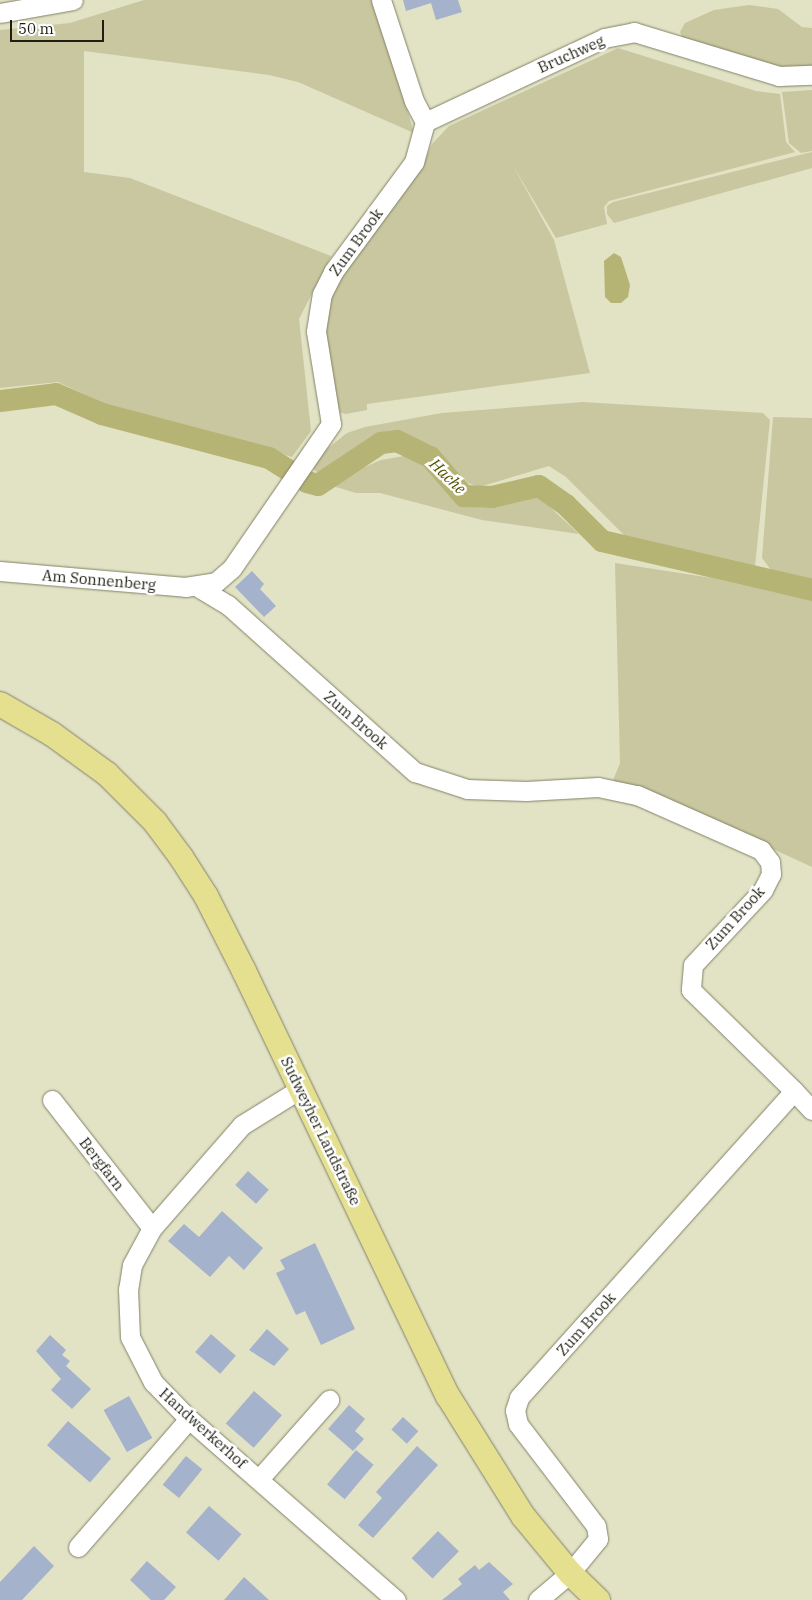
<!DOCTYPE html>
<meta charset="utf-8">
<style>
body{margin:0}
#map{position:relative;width:812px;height:1600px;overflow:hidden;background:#e2e2c5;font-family:"IBM Plex Serif",serif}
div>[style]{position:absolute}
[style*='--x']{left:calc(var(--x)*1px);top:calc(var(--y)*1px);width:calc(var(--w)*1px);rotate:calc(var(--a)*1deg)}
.green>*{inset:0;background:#c8c79f}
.water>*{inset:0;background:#b6b475}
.river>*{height:22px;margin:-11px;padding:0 11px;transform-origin:11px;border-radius:11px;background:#b6b475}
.building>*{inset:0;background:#a5b2cb;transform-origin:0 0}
.roads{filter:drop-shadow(0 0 1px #838268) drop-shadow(0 0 1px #838268)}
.minor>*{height:19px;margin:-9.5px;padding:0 9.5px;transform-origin:9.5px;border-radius:9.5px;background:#fff}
.major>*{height:24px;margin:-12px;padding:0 12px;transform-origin:12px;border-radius:12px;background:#e4e090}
span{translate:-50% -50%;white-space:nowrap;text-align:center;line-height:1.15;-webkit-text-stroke:5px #fff;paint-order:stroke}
.street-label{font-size:15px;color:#1e1e13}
.water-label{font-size:16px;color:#545000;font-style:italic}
.scale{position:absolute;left:10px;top:20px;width:94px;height:22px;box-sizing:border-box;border:2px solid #1e1e13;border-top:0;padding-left:6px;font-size:15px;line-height:18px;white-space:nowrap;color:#1e1e13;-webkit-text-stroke:4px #fff;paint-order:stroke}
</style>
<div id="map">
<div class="green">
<div style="clip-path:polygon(144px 0,375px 0,414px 133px,298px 82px,269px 75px,84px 51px,84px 172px,130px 178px,331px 256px,299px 319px,311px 431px,292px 457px,107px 405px,58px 382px,0 388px,0 30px,70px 23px)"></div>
<div style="clip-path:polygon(749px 5px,778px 9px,802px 27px,812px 28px,812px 66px,766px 67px,684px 41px,680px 32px,685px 23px,714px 10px)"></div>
<div style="clip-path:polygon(618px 48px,756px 91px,780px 94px,786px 142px,795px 152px,609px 201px,604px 207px,607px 224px,556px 238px,512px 164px,554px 240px,590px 373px,367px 404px,367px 410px,346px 414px,334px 411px,322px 325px,327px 295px,426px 158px,432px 144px,449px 126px)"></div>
<div style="clip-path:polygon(812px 90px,812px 151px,801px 153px,789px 143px,782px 92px)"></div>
<div style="clip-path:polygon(812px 152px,812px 168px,614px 223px,607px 214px,607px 206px,613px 202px)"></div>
<div style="clip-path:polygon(583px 402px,763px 413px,770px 420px,755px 566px,629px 540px,566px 477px,549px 466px,479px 487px,468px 483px,433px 446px,404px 435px,386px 437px,359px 447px,328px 470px,318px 473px,308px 464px,347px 433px,365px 427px,442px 413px)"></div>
<div style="clip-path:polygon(773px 417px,812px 418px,812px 579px,771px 570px,762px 558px)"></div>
<div style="clip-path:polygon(404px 456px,417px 459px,457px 503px,484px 508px,538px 496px,579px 534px,482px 520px,380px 493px,356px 493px,326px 484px,381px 460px)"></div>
<div style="clip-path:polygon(615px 563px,712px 578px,812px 601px,812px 867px,681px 807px,612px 783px,620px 763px)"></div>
</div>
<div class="water">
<div style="clip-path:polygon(614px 253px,621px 257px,630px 285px,628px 297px,621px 303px,611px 303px,605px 297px,604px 261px)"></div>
</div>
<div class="river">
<div style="--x:0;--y:401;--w:56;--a:-7.1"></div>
<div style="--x:56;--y:394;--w:50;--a:23.5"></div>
<div style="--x:102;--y:414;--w:173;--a:14.8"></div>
<div style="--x:269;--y:458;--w:45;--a:32.3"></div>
<div style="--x:307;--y:482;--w:11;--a:15"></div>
<div style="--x:318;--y:485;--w:76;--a:-33.7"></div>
<div style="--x:381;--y:443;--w:16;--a:-7"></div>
<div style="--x:397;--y:441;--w:37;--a:26"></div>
<div style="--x:430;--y:457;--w:52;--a:48.9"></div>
<div style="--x:464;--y:496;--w:28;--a:2"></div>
<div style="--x:492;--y:497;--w:48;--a:-13.2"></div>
<div style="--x:539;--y:486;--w:33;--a:35"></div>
<div style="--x:566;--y:505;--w:51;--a:45"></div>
<div style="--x:602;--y:541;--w:216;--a:13.1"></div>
</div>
<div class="building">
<div style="clip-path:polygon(403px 0,458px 0,462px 12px,436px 20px,431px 3px,406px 11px)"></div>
<div style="clip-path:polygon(252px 571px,264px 584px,260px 589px,276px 606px,264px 617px,235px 587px)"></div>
<div style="left:248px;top:1171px;width:28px;height:19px;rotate:42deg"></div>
<div style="clip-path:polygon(222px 1211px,263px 1248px,244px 1270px,229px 1256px,210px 1277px,168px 1241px,184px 1224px,199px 1237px)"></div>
<div style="clip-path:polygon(315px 1243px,355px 1329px,321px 1345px,305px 1311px,296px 1315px,276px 1273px,285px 1269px,280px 1260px)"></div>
<div style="clip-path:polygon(267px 1329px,289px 1349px,274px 1366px,249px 1350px)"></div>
<div style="left:211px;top:1334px;width:33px;height:24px;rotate:41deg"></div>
<div style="clip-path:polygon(50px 1335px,66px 1350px,62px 1355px,70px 1361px,66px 1366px,91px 1389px,72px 1409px,51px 1390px,61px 1379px,36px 1351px)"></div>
<div style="left:254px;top:1391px;width:37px;height:43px;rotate:41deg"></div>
<div style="left:129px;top:1396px;width:48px;height:29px;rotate:61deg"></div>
<div style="clip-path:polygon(349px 1405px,365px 1419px,355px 1431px,364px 1439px,353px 1451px,328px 1429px)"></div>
<div style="left:403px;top:1417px;width:21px;height:17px;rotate:43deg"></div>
<div style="left:68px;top:1421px;width:57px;height:32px;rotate:41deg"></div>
<div style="clip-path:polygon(417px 1446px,438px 1465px,373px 1538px,358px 1525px,382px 1498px,376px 1492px)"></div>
<div style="left:356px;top:1450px;width:23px;height:45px;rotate:40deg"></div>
<div style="left:186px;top:1456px;width:21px;height:37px;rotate:39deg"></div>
<div style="left:209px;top:1506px;width:43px;height:35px;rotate:41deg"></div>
<div style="left:438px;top:1531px;width:29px;height:38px;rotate:44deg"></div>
<div style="clip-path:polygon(34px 1546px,54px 1566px,22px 1600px,0 1600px,0 1582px)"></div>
<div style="clip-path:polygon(147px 1561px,176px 1587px,164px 1600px,151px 1600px,130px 1580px)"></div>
<div style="clip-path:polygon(489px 1562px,513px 1584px,503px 1592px,510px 1600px,442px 1600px,462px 1584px,458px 1579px,475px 1565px,479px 1570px)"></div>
<div style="clip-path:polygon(244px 1577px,269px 1600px,224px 1600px)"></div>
</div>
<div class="roads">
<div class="minor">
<div style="--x:381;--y:0;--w:106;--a:71.9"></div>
<div style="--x:414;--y:101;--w:24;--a:62"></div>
<div style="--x:0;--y:13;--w:74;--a:-10.1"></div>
<div style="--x:425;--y:122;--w:198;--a:-25.1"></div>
<div style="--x:604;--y:38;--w:31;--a:-11"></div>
<div style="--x:634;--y:32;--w:152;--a:16.9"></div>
<div style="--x:779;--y:76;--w:33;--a:-2"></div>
<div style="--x:0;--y:571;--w:186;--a:4.9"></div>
<div style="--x:185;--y:587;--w:31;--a:-9"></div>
<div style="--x:216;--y:582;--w:21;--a:-41"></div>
<div style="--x:232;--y:568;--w:175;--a:-55.5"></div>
<div style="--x:331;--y:424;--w:94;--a:-99.2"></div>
<div style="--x:316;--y:331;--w:37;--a:-81"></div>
<div style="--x:322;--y:294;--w:25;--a:-63"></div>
<div style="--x:333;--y:272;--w:137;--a:-53.6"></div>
<div style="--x:414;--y:162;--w:41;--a:-74.6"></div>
<div style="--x:198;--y:587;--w:35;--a:31"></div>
<div style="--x:228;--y:605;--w:251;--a:41.8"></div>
<div style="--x:415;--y:772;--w:55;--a:18.1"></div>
<div style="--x:467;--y:789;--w:59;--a:1.9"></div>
<div style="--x:526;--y:791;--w:72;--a:-3.2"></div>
<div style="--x:598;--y:787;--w:40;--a:12"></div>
<div style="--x:637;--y:795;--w:136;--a:23.9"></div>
<div style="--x:761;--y:850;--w:15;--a:53"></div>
<div style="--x:770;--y:862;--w:12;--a:85"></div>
<div style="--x:771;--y:874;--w:18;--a:117"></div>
<div style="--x:763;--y:890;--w:103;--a:133"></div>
<div style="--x:693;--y:965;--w:25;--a:95"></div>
<div style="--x:691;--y:990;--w:144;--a:44.4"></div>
<div style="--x:794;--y:1091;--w:412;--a:131.9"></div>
<div style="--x:519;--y:1398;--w:13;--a:108"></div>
<div style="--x:515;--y:1410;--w:14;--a:78"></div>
<div style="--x:518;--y:1424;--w:128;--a:52.6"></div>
<div style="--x:596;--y:1526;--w:13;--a:81"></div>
<div style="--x:598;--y:1539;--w:44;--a:129.5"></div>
<div style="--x:570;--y:1573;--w:42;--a:139.8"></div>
<div style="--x:300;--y:1089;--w:68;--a:148.2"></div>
<div style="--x:242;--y:1125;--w:137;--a:131.1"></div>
<div style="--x:152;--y:1228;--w:42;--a:118.4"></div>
<div style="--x:132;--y:1265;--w:24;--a:99"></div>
<div style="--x:128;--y:1289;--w:48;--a:87.6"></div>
<div style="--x:130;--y:1337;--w:51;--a:62.9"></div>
<div style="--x:153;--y:1382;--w:52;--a:45.8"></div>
<div style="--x:189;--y:1419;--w:275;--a:41.2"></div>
<div style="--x:794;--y:1091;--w:26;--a:47"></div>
<div style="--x:52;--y:1100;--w:162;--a:52"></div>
<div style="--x:259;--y:1479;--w:106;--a:-48.5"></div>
<div style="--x:78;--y:1547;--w:169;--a:-49.1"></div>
</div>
<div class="major">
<div style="--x:0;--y:704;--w:60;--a:30"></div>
<div style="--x:52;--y:734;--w:68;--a:36"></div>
<div style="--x:107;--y:774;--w:68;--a:45"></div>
<div style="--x:155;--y:822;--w:44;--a:53.4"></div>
<div style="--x:181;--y:857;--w:46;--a:57.3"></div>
<div style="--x:206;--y:896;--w:84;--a:63.1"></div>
<div style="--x:244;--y:971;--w:471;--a:64.4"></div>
<div style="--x:448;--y:1396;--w:142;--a:58"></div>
<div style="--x:523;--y:1516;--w:74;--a:50.5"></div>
<div style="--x:570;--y:1573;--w:39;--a:44"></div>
</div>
</div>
<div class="street-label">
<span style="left:571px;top:54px;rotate:-24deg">Bruchweg</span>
<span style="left:356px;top:242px;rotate:-54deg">Zum Brook</span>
<span style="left:99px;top:580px;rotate:5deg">Am Sonnenberg</span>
<span style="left:356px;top:720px;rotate:41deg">Zum Brook</span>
<span style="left:735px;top:918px;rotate:-48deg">Zum Brook</span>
<span style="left:321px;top:1131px;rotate:64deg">Sudweyher Landstraße</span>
<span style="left:102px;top:1164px;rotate:52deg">Bergfarn</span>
<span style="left:586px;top:1324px;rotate:-48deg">Zum Brook</span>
<span style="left:203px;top:1428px;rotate:42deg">Handwerkerhof</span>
</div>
<div class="water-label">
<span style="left:448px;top:476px;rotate:44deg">Hache</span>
</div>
<div class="scale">50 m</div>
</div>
